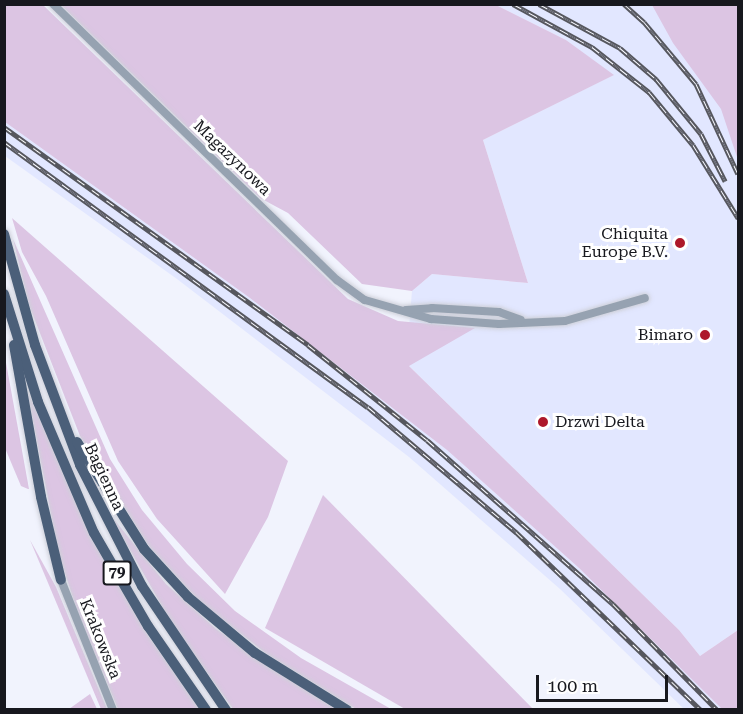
<!DOCTYPE html>
<style>
body{margin:0}
#map{position:relative;width:743px;height:714px;overflow:hidden;background:#f1f3fd;font-family:"Roboto Serif",serif}
div>[style]{position:absolute}
[style*='--x']{left:calc(var(--x)*1px);top:calc(var(--y)*1px);width:calc(var(--w)*1px);rotate:calc(var(--a)*1deg)}
.built>*{inset:0;background:#e2e7ff}
.green>*{inset:0;background:#dcc5e3}
.roads{filter:drop-shadow(0 0 2px #ced0d9) drop-shadow(0 0 2px #ced0d9)}
.minor>*{height:8px;margin:-4px;padding:0 4px;transform-origin:4px;border-radius:4px;background:#96a2b1}
.major>*{height:10px;margin:-5px;padding:0 5px;transform-origin:5px;border-radius:5px;background:#4b5f79}
.rail>*{height:5px;margin-top:-2.5px;transform-origin:0;background:repeating-linear-gradient(90deg,#fff 0 9px,#56575e 0 18px);box-sizing:border-box;border-block:2px solid #56575e}
.dots>*{width:16px;height:16px;translate:-50% -50%;box-sizing:border-box;border:3px solid #fff;border-radius:50%}
span{translate:-50% -50%;white-space:nowrap;text-align:center;line-height:1.15;-webkit-text-stroke:6px #fff;paint-order:stroke}
.shield-label span{padding:2px 4px;background:#fff;border:2px solid;border-radius:4px;-webkit-text-stroke-width:0}
.shield-label{font-size:15px;color:#17181e;font-weight:700}
.street-label{font-size:16px;color:#17181e}
.poi-label{font-size:16px;color:#17181e}
.right{translate:-100% -50%;text-align:right}
.left{translate:0 -50%;text-align:left}
.frame{position:absolute;inset:0;border:6px solid #17181e;pointer-events:none}
.scale{position:absolute;left:536px;top:675px;width:132px;height:27px;box-sizing:border-box;border:3px solid #17181e;border-top:0;padding-left:8px;font-size:18px;line-height:21px;white-space:nowrap;color:#17181e;-webkit-text-stroke:4px #fff;paint-order:stroke}
</style>
<div id="map">
<div class="built">
<div style="clip-path:polygon(496px 5px,652px 5px,722px 107px,729px 128px,738px 160px,738px 630px,700px 656px,679px 630px,406px 363px,412px 291px,432px 274px,528px 283px,483px 140px,613px 75px,566px 40px)"></div>
<div style="clip-path:polygon(5px 122px,250px 298px,447px 450px,579px 568px,722px 709px,684px 709px,560px 589px,409px 457px,177px 279px,5px 156px)"></div>
</div>
<div class="green">
<div style="clip-path:polygon(5px 4px,43px 5px,348px 299px,398px 321px,475px 328px,409px 366px,679px 630px,700px 656px,738px 630px,738px 709px,722px 709px,579px 568px,447px 450px,250px 298px,5px 122px)"></div>
<div style="clip-path:polygon(61px 5px,496px 5px,566px 40px,614px 75px,483px 140px,528px 283px,432px 274px,412px 291px,362px 284px,288px 213px,260px 198px)"></div>
<div style="clip-path:polygon(652px 5px,738px 5px,738px 160px,721px 109px,673px 43px)"></div>
<div style="clip-path:polygon(12px 218px,288px 461px,268px 517px,225px 594px,157px 519px,118px 461px,46px 296px,22px 252px)"></div>
<div style="clip-path:polygon(13px 239px,110px 459px,142px 510px,187px 564px,235px 611px,301px 658px,391px 709px,356px 709px,267px 654px,200px 602px,148px 545px,80px 436px,29px 305px)"></div>
<div style="clip-path:polygon(5px 357px,29px 489px,28px 489px,21px 486px,5px 448px)"></div>
<div style="clip-path:polygon(27px 390px,94px 542px,149px 637px,200px 709px,118px 709px,78px 613px,59px 555px)"></div>
<div style="clip-path:polygon(323px 495px,533px 709px,405px 709px,265px 628px)"></div>
<div style="clip-path:polygon(109px 513px,166px 584px,216px 629px,335px 709px,233px 709px,171px 622px)"></div>
<div style="clip-path:polygon(30px 540px,56px 587px,107px 709px,101px 709px)"></div>
<div style="clip-path:polygon(90px 694px,97px 709px,69px 709px)"></div>
</div>
<div class="roads">
<div class="minor">
<div style="--x:53;--y:4;--w:396;--a:44.2"></div>
<div style="--x:337;--y:280;--w:34;--a:36"></div>
<div style="--x:365;--y:300;--w:69;--a:16.1"></div>
<div style="--x:431;--y:319;--w:68;--a:4.2"></div>
<div style="--x:499;--y:324;--w:66;--a:-2.6"></div>
<div style="--x:565;--y:321;--w:83;--a:-16"></div>
<div style="--x:406;--y:310;--w:26;--a:-4"></div>
<div style="--x:432;--y:308;--w:67;--a:3.4"></div>
<div style="--x:499;--y:312;--w:23;--a:20"></div>
<div style="--x:61;--y:580;--w:140;--a:68.2"></div>
</div>
<div class="major">
<div style="--x:4;--y:234;--w:115;--a:74.4"></div>
<div style="--x:35;--y:345;--w:128;--a:69.4"></div>
<div style="--x:80;--y:465;--w:136;--a:62.9"></div>
<div style="--x:142;--y:586;--w:150;--a:55.9"></div>
<div style="--x:4;--y:294;--w:113;--a:72.5"></div>
<div style="--x:38;--y:402;--w:142;--a:66.9"></div>
<div style="--x:94;--y:533;--w:108;--a:59.9"></div>
<div style="--x:148;--y:626;--w:102;--a:55.4"></div>
<div style="--x:14;--y:345;--w:154;--a:79.9"></div>
<div style="--x:41;--y:497;--w:85;--a:76.5"></div>
<div style="--x:77;--y:442;--w:126;--a:57.9"></div>
<div style="--x:144;--y:549;--w:65;--a:47.5"></div>
<div style="--x:188;--y:597;--w:87;--a:39.9"></div>
<div style="--x:255;--y:653;--w:108;--a:31.8"></div>
</div>
</div>
<div class="rail">
<div style="--x:513;--y:4;--w:90;--a:28.6"></div>
<div style="--x:592;--y:47;--w:73;--a:38.3"></div>
<div style="--x:649;--y:92;--w:69;--a:50.3"></div>
<div style="--x:693;--y:145;--w:86;--a:58.3"></div>
<div style="--x:539;--y:4;--w:92;--a:28.5"></div>
<div style="--x:620;--y:48;--w:48;--a:40.7"></div>
<div style="--x:656;--y:79;--w:71;--a:50.7"></div>
<div style="--x:701;--y:134;--w:53;--a:62.9"></div>
<div style="--x:624;--y:4;--w:27;--a:42"></div>
<div style="--x:644;--y:22;--w:81;--a:50"></div>
<div style="--x:696;--y:84;--w:99;--a:65"></div>
<div style="--x:4;--y:127;--w:374;--a:35.6"></div>
<div style="--x:308;--y:345;--w:152;--a:38.6"></div>
<div style="--x:427;--y:440;--w:248;--a:41.4"></div>
<div style="--x:613;--y:604;--w:148;--a:45.5"></div>
<div style="--x:4;--y:142;--w:450;--a:36.1"></div>
<div style="--x:368;--y:407;--w:194;--a:40.2"></div>
<div style="--x:516;--y:532;--w:257;--a:43.9"></div>
</div>
<div class="dots">
<div style="left:680px;top:243px;background:#ad182b"></div>
<div style="left:705px;top:335px;background:#ad182b"></div>
<div style="left:543px;top:422px;background:#ad182b"></div>
</div>
<div class="shield-label">
<span style="left:117px;top:573px">79</span>
</div>
<div class="street-label">
<span style="left:232px;top:158px;rotate:44deg">Magazynowa</span>
<span style="left:104px;top:477px;rotate:65deg">Bagienna</span>
<span style="left:100px;top:639px;rotate:68deg">Krakowska</span>
</div>
<div class="poi-label">
<span class="right" style="left:668px;top:243px">Chiquita<br>Europe B.V.</span>
<span class="right" style="left:693px;top:335px">Bimaro</span>
<span class="left" style="left:555px;top:422px">Drzwi Delta</span>
</div>
<div class="frame"></div>
<div class="scale">100 m</div>
</div>
